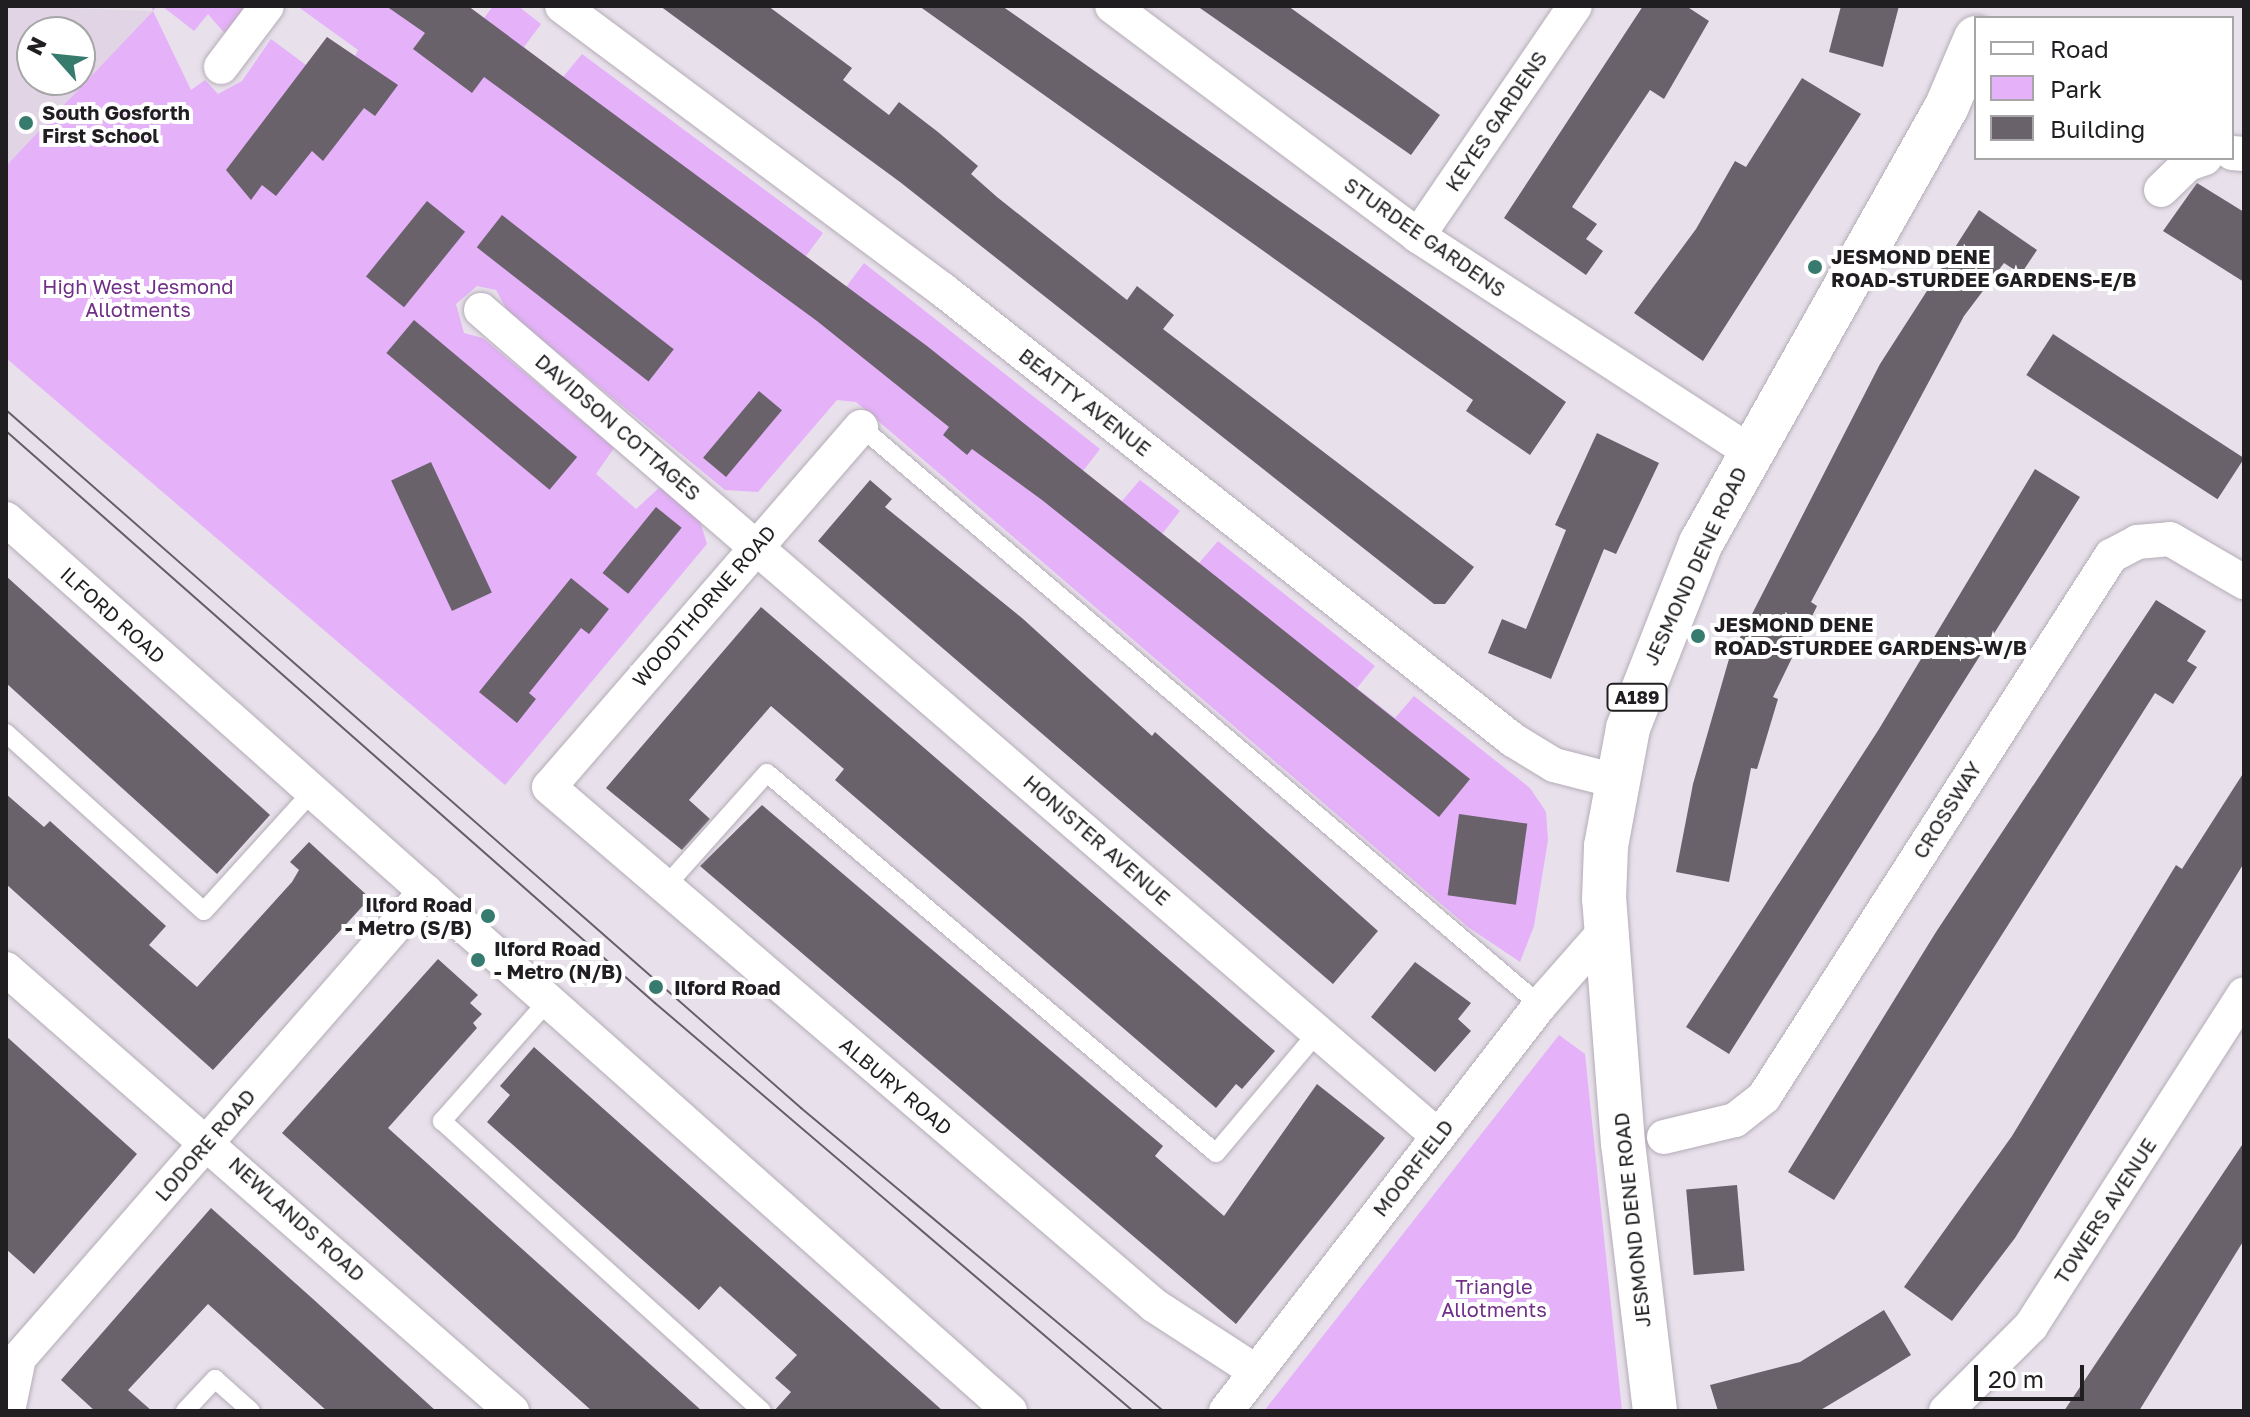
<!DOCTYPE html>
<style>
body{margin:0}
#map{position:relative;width:2250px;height:1417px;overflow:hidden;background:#e8e1eb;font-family:"Golos Text",sans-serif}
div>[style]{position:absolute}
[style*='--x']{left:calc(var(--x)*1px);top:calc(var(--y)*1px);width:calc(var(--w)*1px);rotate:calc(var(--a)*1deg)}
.built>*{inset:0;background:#e0d4e5}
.green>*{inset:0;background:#e5b1f9}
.building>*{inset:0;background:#69626b;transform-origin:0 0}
.roads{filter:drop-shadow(0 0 2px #b4acb7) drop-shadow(0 0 2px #b4acb7)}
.lane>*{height:18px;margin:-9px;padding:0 9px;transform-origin:9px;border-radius:9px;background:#fff}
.street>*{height:34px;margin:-17px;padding:0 17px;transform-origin:17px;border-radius:17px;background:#fff}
.primary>*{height:44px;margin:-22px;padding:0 22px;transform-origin:22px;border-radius:22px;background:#fff}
.tram>*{height:2px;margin:-1px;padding:0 1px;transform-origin:1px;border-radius:1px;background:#635f65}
.dots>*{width:22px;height:22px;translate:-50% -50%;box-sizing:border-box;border:4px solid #fff;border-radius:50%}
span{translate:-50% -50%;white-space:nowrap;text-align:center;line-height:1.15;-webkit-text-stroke:8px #fff;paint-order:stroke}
.shield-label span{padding:2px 6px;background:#fff;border:2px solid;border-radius:6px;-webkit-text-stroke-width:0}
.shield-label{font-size:18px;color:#211e22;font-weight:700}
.poi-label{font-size:20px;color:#211e22;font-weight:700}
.left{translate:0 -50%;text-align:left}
.right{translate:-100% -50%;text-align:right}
.street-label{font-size:20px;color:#211e22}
.park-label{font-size:20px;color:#703087}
.frame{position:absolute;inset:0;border:8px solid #211e22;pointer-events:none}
.legend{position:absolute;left:1974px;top:16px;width:260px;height:144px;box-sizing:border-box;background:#fff;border:2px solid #a6a5a7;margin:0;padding:10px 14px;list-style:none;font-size:24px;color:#211e22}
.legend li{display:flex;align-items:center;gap:16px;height:40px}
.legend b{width:40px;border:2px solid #a6a5a7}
.north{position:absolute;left:16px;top:16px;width:80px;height:80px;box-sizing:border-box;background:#fff;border:2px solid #a6a5a7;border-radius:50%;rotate:297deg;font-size:22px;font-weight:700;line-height:32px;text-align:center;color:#211e22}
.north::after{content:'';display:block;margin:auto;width:28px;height:36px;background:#377b6e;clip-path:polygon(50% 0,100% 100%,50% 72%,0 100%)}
.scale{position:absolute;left:1974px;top:1365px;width:110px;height:36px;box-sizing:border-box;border:4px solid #211e22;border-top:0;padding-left:10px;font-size:24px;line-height:28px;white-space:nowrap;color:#211e22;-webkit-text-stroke:6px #fff;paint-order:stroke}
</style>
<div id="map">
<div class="built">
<div style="clip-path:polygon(evenodd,6px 6px,153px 11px,6px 166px,6px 6px,32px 32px,80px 32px,80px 80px,32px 80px,32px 32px)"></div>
</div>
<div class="green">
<div style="clip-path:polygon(151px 6px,157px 6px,153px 11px,191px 90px,205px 80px,218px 94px,242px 81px,271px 39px,306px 65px,327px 37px,355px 56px,358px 50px,297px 6px,468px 6px,484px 18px,493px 6px,518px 6px,541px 24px,524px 47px,563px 77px,582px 54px,823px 233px,806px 256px,846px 287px,864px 263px,1100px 449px,1083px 471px,1122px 501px,1140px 480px,1180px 511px,1162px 534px,1199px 563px,1218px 541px,1375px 666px,1357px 688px,1395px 718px,1414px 696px,1530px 788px,1546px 812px,1548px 840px,1534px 926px,1520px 962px,1468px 927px,856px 402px,837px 400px,758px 492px,725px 490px,508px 312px,496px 290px,477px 286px,456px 304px,464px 333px,483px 338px,614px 448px,596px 474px,636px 509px,661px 486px,700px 521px,707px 544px,505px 785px,6px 358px,6px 166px,153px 11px)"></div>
<div style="clip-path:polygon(162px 6px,250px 6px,227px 36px,208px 14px,194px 31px)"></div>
<div style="clip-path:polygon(1559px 1035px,1585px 1054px,1622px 1411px,1264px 1411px)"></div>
</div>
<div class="building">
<div style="clip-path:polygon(386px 6px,468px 6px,927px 346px,1470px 779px,1439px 817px,1042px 500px,972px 449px,967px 455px,943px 435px,949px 427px,817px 321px,484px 77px,472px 93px,413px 49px,425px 33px)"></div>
<div style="clip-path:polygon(660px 6px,768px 6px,852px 68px,843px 80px,889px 115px,899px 102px,938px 132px,978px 166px,971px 174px,997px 197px,1127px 300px,1137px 286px,1174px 315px,1163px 329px,1474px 567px,1445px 604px,1434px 604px,900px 182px)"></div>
<div style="clip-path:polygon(919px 6px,1002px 6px,1566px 402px,1530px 455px,1466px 411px,1473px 400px)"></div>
<div style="clip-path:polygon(1197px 6px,1288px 6px,1440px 115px,1411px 155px)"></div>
<div style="clip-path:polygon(1643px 6px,1686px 6px,1709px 21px,1664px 99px,1650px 90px,1572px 207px,1597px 224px,1586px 239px,1603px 251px,1586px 275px,1504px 218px)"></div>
<div style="clip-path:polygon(1841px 6px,1899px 6px,1883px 67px,1829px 52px)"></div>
<div style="clip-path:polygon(327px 37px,398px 85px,375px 116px,364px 108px,323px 161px,312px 151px,276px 196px,262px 185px,251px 200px,226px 170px)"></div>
<div style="clip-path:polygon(1802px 78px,1861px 114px,1703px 361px,1634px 313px,1696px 229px,1735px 161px,1746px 167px)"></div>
<div style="clip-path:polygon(2197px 183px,2244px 212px,2244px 282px,2163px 231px)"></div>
<div style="left:427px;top:201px;width:49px;height:97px;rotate:39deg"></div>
<div style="clip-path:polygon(1979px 210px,2037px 250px,2021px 274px,2004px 263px,1964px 316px,1811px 602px,1817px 606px,1773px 697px,1778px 699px,1757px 769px,1751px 768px,1729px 882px,1676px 872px,1693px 784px,1729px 659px,1880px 364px)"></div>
<div style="left:502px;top:215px;width:218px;height:41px;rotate:38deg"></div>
<div style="left:414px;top:320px;width:213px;height:43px;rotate:40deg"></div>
<div style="left:2053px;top:334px;width:228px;height:49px;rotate:33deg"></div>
<div style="left:759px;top:391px;width:30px;height:87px;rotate:40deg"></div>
<div style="clip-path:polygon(1597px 433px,1659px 463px,1616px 554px,1604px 549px,1551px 679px,1488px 653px,1502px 619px,1526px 629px,1566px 530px,1555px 525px)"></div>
<div style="left:431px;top:462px;width:144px;height:44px;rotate:65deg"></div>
<div style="clip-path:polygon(2035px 469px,2080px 497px,1729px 1054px,1686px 1027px,1879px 729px)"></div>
<div style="clip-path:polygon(870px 480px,892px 499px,885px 507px,1022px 618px,1152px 736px,1155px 732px,1378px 931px,1333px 984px,818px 541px)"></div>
<div style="left:656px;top:507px;width:33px;height:85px;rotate:39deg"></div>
<div style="clip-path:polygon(6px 576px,270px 815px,217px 874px,6px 683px)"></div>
<div style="clip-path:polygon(571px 578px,609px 609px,589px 634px,581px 628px,529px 693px,536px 699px,517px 723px,479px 692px)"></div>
<div style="clip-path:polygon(2156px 600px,2206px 631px,2187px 661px,2197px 667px,2173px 704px,2155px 693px,1834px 1200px,1788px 1172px,1936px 932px)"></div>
<div style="clip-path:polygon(761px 607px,1275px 1051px,1242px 1089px,1236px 1084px,1216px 1108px,835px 780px,844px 769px,771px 706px,689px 800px,710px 819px,682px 850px,606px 788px)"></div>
<div style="clip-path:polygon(2244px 772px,2244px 863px,2015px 1238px,1952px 1321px,1904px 1287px,2012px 1136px,2176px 865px,2182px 869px)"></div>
<div style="clip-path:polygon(6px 794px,44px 827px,50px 821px,166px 926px,149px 945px,197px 987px,292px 882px,299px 870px,290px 862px,309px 842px,370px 898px,213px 1070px,6px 884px)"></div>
<div style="clip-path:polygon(762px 805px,1163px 1146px,1155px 1156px,1224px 1216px,1317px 1084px,1385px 1138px,1236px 1324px,700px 866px)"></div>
<div style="left:1459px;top:814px;width:69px;height:82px;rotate:8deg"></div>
<div style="clip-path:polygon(438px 959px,478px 995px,470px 1003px,482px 1014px,473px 1023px,477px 1028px,388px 1128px,702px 1411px,592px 1411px,282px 1133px)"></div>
<div style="clip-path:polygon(1415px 962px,1471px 1003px,1458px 1019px,1471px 1031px,1435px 1072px,1371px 1017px)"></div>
<div style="clip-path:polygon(6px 1036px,137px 1154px,34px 1274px,6px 1249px)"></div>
<div style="clip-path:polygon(534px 1047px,897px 1370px,943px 1411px,774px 1411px,791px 1392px,775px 1378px,797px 1355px,720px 1286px,699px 1310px,487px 1122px,510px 1095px,500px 1086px)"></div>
<div style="clip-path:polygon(2244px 1142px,2244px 1240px,2139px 1411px,2064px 1411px)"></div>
<div style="left:1737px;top:1185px;width:86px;height:51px;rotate:85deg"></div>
<div style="clip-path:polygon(211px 1208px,313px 1299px,436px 1411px,327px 1411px,208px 1304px,128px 1390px,152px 1411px,95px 1411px,61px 1380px)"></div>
<div style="clip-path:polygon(1884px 1310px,1911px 1355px,1879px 1375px,1819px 1411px,1718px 1411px,1710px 1385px,1800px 1362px)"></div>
</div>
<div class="roads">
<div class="lane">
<div style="--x:861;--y:427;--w:892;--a:40.41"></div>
<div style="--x:6;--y:733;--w:266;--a:42"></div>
<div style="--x:204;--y:911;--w:159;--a:-47.8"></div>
<div style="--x:664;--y:888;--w:154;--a:-48.2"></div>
<div style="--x:767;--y:773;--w:588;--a:40.24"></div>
<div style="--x:1216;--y:1153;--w:158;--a:-49.9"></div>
<div style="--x:547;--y:1002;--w:159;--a:131.4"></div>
<div style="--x:442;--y:1121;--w:432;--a:42.2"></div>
<div style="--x:185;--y:1411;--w:44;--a:-46.8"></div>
<div style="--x:215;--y:1379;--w:48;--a:41.6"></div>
</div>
<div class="street">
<div style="--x:562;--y:6;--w:475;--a:36.7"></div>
<div style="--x:943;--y:290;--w:726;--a:38.29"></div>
<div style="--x:1513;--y:740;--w:48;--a:31.4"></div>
<div style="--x:1554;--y:765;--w:64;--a:14.5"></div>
<div style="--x:1112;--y:6;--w:383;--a:36.9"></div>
<div style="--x:1418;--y:236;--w:395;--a:33"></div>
<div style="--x:221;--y:67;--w:76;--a:-53"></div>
<div style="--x:2232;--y:153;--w:12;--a:5"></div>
<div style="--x:2161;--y:190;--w:37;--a:-44"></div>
<div style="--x:2188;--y:164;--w:18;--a:-19"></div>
<div style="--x:1418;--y:236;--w:278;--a:-55.7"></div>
<div style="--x:481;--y:310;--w:1264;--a:40.8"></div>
<div style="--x:861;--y:427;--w:476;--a:130.9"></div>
<div style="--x:549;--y:787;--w:798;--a:40.58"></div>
<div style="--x:1155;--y:1306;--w:119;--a:33"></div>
<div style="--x:6;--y:519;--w:1343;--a:41.62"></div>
<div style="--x:6;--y:969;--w:672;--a:41.14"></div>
<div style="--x:1664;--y:1137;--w:73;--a:-13.5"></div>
<div style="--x:1735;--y:1120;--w:37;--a:-38"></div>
<div style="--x:1764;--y:1097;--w:643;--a:-57.32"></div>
<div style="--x:2111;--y:556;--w:30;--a:-28"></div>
<div style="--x:2137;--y:542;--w:33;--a:-5"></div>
<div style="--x:2170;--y:539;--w:86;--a:30.2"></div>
<div style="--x:8;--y:1411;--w:54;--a:-78.3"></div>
<div style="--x:19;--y:1358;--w:619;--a:-48.93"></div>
<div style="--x:1226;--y:1411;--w:513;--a:-52.28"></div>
<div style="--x:1540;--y:1005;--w:100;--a:-48.7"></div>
<div style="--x:1946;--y:1411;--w:120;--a:-45"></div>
<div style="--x:2031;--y:1326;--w:394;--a:-57.3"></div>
</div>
<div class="primary">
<div style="--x:1655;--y:1411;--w:269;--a:-96.8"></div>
<div style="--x:1623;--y:1144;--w:246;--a:-94.4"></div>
<div style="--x:1604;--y:899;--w:53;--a:-87.8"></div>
<div style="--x:1606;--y:846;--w:120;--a:-79.4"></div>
<div style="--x:1628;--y:728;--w:199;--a:-68.5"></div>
<div style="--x:1701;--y:543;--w:501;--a:-60.62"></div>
<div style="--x:1947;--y:106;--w:74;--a:-66.9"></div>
</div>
</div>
<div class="tram">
<div style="--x:6;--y:410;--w:1058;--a:41.28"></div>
<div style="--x:801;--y:1108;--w:472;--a:39.9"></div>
<div style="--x:6;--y:431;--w:865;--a:41.39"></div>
<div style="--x:655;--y:1003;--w:628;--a:40.48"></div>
</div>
<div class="dots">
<div style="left:26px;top:123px;background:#377b6e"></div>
<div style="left:1815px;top:267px;background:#377b6e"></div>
<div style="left:1698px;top:636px;background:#377b6e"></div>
<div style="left:488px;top:916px;background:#377b6e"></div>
<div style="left:478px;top:960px;background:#377b6e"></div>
<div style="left:656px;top:987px;background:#377b6e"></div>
</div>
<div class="shield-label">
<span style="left:1637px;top:697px">A189</span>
</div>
<div class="poi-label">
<span class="left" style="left:42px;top:124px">South Gosforth<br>First School</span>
<span class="left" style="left:1831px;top:268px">JESMOND DENE<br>ROAD-STURDEE GARDENS-E/B</span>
<span class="left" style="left:1714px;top:636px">JESMOND DENE<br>ROAD-STURDEE GARDENS-W/B</span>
<span class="right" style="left:472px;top:916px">Ilford Road<br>- Metro (S/B)</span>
<span class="left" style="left:494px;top:960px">Ilford Road<br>- Metro (N/B)</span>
<span class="left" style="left:674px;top:987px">Ilford Road</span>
</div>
<div class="street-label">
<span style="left:1496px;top:121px;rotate:-56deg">KEYES GARDENS</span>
<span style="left:1425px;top:237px;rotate:35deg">STURDEE GARDENS</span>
<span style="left:1085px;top:402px;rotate:38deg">BEATTY AVENUE</span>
<span style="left:618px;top:427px;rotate:41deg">DAVIDSON COTTAGES</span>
<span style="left:1695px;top:566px;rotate:-65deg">JESMOND DENE ROAD</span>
<span style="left:704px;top:606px;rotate:-49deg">WOODTHORNE ROAD</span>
<span style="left:113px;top:615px;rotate:42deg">ILFORD ROAD</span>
<span style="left:1947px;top:810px;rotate:-58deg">CROSSWAY</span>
<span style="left:1097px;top:840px;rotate:41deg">HONISTER AVENUE</span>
<span style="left:896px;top:1086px;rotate:40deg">ALBURY ROAD</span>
<span style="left:205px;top:1145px;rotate:-49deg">LODORE ROAD</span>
<span style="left:1413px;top:1168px;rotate:-52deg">MOORFIELD</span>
<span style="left:2105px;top:1211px;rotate:-57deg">TOWERS AVENUE</span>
<span style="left:297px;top:1219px;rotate:42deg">NEWLANDS ROAD</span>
<span style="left:1632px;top:1220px;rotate:-96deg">JESMOND DENE ROAD</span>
</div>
<div class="park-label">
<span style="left:138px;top:298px">High West Jesmond<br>Allotments</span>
<span style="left:1494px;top:1298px">Triangle<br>Allotments</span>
</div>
<div class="frame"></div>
<ul class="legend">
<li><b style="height:10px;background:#fff"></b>Road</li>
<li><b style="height:22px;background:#e5b1f9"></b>Park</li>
<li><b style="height:22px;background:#69626b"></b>Building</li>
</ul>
<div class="north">N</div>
<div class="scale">20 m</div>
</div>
